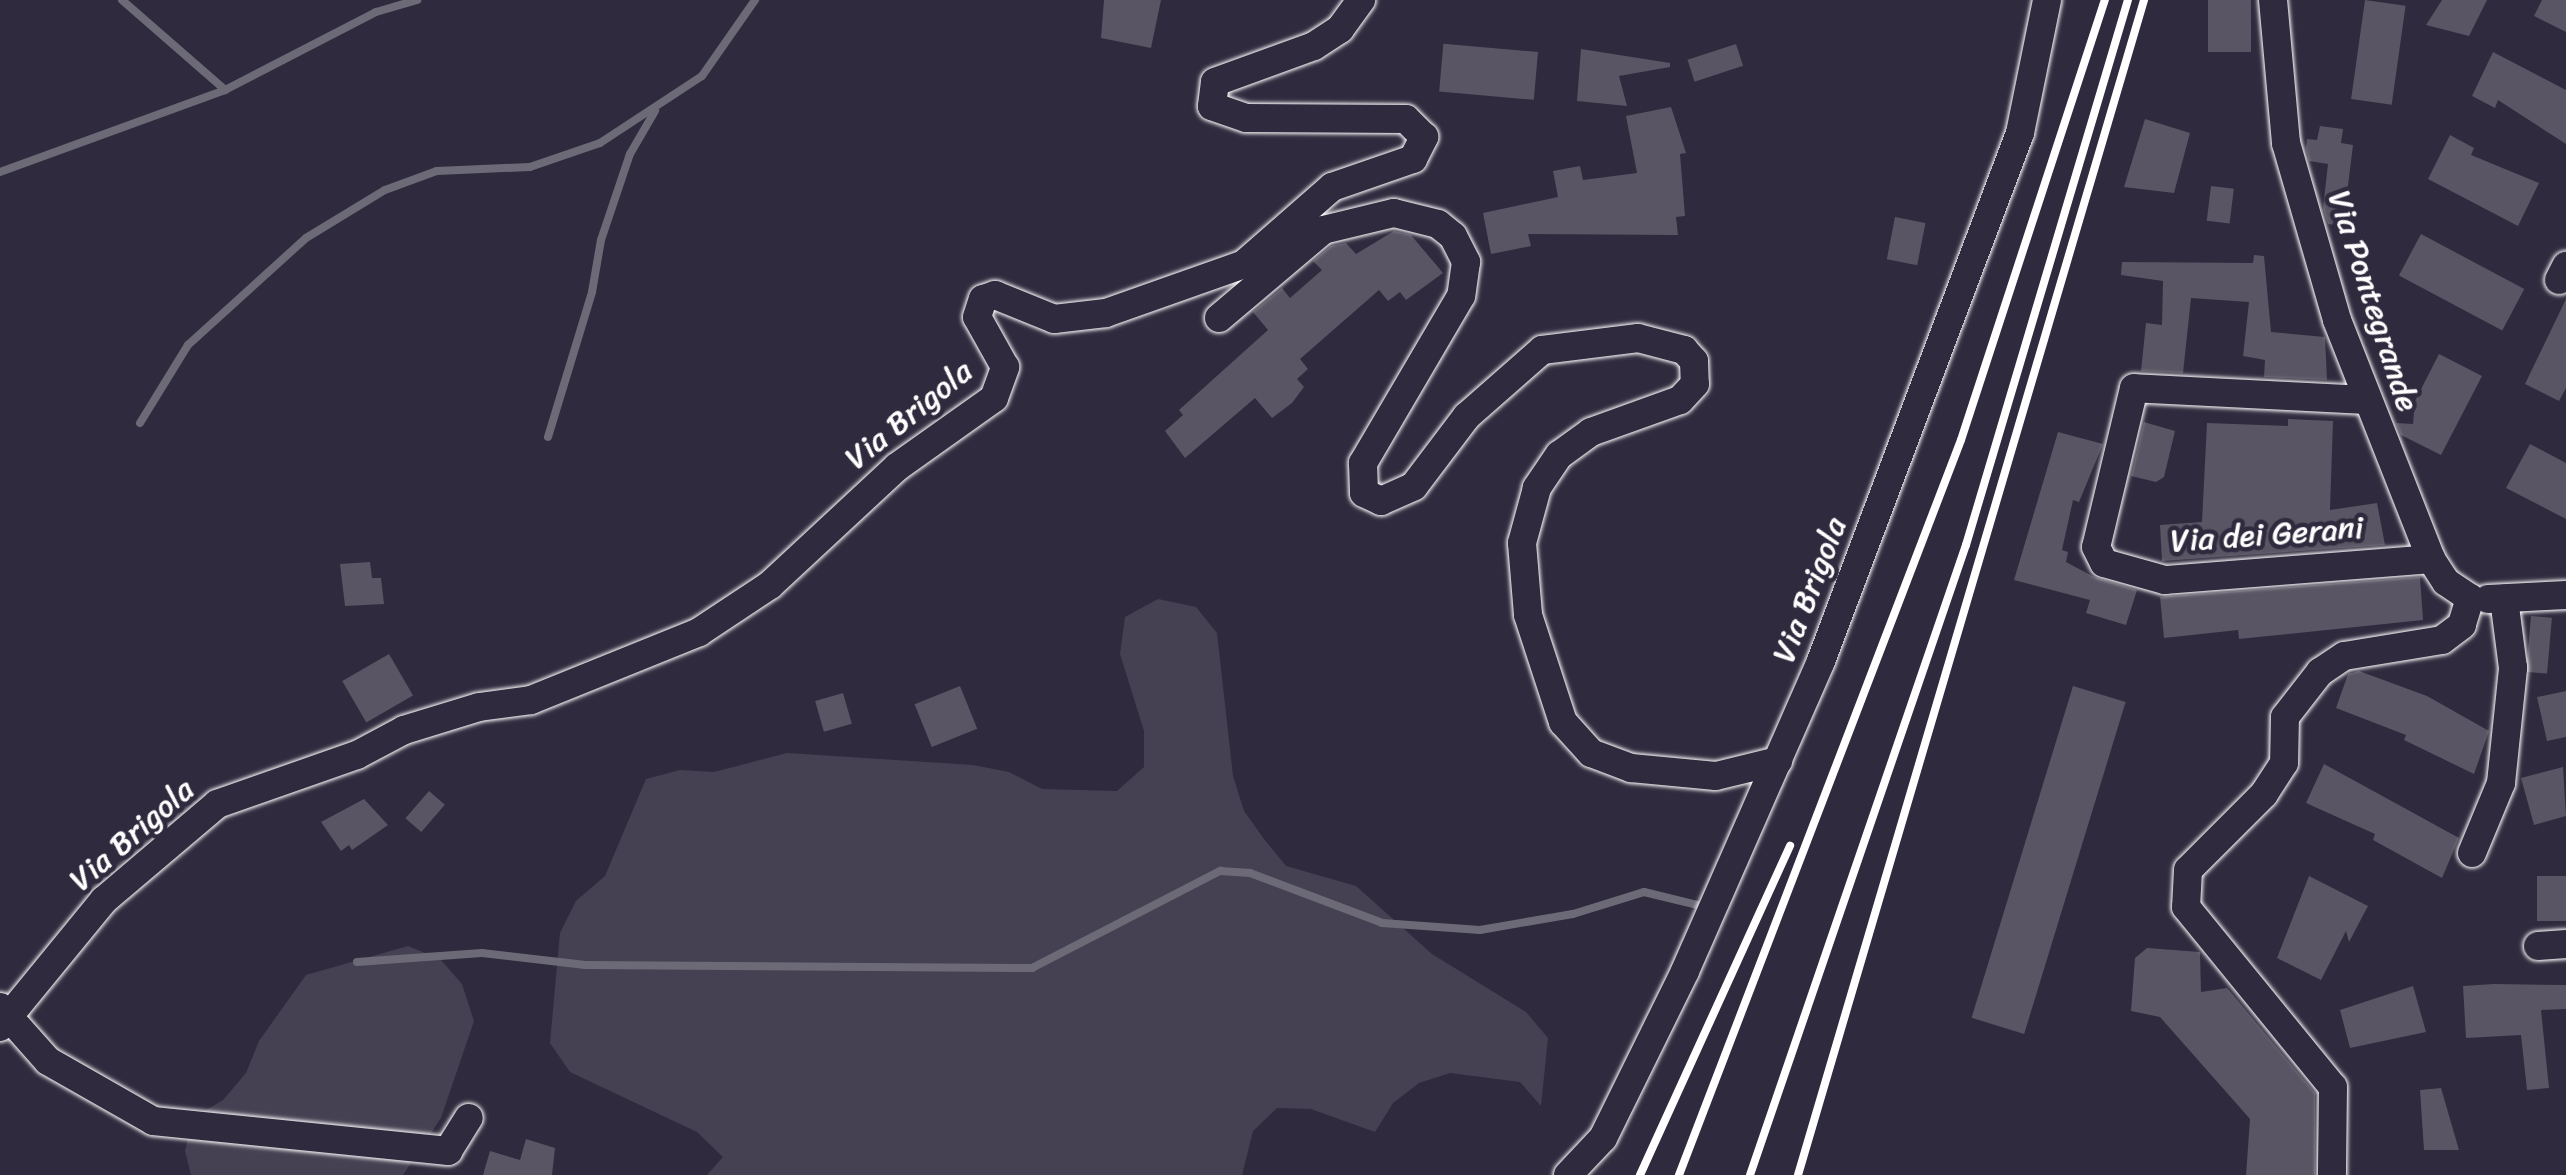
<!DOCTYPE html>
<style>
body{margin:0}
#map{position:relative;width:2566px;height:1175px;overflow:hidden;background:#2f2a3d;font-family:Sriracha,sans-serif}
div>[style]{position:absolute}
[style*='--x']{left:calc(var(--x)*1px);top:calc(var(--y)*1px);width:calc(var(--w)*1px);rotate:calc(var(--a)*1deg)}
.green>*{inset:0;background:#464152}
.stream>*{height:8px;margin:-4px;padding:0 4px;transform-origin:4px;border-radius:4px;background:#6d6a77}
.building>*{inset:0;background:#595564;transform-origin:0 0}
.roads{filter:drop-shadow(0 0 2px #fff) drop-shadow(0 0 2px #fff)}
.minor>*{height:28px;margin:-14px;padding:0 14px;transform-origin:14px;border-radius:14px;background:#2f2a3d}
.rail>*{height:8px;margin:-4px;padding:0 4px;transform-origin:4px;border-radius:4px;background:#fff}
span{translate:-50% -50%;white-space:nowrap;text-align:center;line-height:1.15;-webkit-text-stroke:9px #2f2a3d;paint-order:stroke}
.street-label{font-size:32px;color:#fff}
</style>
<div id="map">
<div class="green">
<div style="clip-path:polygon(1158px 599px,1196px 607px,1217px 633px,1233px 776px,1244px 811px,1264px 839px,1286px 866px,1356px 886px,1432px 954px,1526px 1012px,1548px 1038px,1541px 1106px,1520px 1082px,1450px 1073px,1419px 1083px,1393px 1103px,1375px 1132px,1311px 1109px,1277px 1108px,1253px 1131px,1242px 1175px,707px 1175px,723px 1157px,697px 1132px,570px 1072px,550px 1043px,560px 933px,576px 901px,605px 876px,646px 779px,680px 770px,714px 772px,787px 753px,973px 765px,1009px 772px,1042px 789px,1117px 791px,1144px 767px,1144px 731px,1120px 654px,1125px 617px)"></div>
<div style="clip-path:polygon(408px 946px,440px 959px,462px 984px,474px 1021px,441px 1118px,403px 1175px,191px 1175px,185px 1151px,193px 1118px,223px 1100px,246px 1073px,259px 1041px,306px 975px)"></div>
</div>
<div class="stream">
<div style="--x:122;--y:0;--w:137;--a:41.1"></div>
<div style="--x:0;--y:172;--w:239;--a:-20"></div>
<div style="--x:225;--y:90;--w:170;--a:-27.3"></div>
<div style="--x:376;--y:12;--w:43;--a:-16.3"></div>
<div style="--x:140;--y:423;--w:92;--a:-58.4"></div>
<div style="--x:188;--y:345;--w:159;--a:-42.2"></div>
<div style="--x:306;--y:238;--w:92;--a:-31.3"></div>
<div style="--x:385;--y:190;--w:55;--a:-20.1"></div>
<div style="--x:437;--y:171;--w:93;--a:-2.5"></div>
<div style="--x:530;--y:167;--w:74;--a:-18.9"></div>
<div style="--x:600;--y:143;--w:122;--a:-33.3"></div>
<div style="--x:702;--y:76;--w:93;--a:-55.1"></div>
<div style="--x:548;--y:437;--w:152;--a:-73.1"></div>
<div style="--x:592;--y:292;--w:53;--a:-80.2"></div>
<div style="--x:601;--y:240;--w:91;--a:-71.4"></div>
<div style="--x:630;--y:154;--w:50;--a:-59.8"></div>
<div style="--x:357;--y:962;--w:125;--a:-4.1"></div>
<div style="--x:482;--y:953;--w:104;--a:6.6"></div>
<div style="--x:585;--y:965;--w:447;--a:0.4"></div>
<div style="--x:1032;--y:968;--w:212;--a:-27.3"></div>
<div style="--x:1220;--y:871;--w:30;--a:4"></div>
<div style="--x:1250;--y:873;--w:141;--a:20.7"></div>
<div style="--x:1382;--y:923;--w:98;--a:4.1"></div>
<div style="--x:1480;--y:930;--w:94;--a:-9.8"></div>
<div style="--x:1573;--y:914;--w:74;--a:-17.2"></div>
<div style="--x:1644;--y:892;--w:64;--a:13.6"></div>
</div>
<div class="building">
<div style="clip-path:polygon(1104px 0,1161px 0,1151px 48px,1101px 38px)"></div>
<div style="left:2208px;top:0;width:43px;height:52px"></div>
<div style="left:2365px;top:0;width:41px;height:100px;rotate:8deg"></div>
<div style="clip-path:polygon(2442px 0,2487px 0,2469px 36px,2426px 25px)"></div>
<div style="clip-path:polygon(2542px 0,2566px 0,2566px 32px,2534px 16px)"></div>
<div style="left:1736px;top:44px;width:23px;height:51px;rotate:72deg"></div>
<div style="clip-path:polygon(1581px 49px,1670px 63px,1670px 67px,1619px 76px,1627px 106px,1577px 101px)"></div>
<div style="left:1538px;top:52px;width:48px;height:95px;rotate:95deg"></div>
<div style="clip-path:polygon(2493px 52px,2566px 90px,2566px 144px,2498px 100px,2495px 108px,2472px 96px)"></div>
<div style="clip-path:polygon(1671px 107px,1686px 153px,1680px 154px,1685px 216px,1676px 217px,1678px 235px,1528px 234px,1531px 246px,1491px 254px,1483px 213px,1558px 197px,1553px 171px,1580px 166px,1583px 180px,1637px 173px,1626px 116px)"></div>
<div style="clip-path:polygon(2145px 119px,2190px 133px,2174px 193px,2124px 187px)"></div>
<div style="clip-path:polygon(2320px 126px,2343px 129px,2341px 143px,2353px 145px,2343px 226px,2328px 224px,2323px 208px,2328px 164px,2309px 161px,2306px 148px,2307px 139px,2317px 140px)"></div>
<div style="clip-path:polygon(2450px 135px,2474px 148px,2471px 155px,2539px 183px,2518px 226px,2428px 179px)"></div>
<div style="left:2211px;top:186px;width:23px;height:35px;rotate:7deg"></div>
<div style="left:1895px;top:217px;width:31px;height:43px;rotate:11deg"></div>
<div style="clip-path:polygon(1394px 231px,1411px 235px,1443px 273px,1406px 300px,1400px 292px,1388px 301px,1379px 290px,1300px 359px,1308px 369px,1297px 379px,1304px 387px,1292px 403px,1272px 418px,1255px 398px,1185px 458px,1165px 431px,1183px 415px,1179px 410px,1268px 330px,1253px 312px,1282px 288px,1290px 298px,1322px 270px,1313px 261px,1331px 246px,1346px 243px,1356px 254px)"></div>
<div style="left:2421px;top:234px;width:117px;height:47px;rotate:28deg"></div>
<div style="clip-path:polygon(2254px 255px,2264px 256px,2271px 332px,2325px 337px,2327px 380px,2264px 377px,2265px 360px,2243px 356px,2249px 302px,2191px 298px,2183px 373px,2141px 371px,2146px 323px,2162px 325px,2163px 281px,2121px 275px,2122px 262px,2253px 263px)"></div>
<div style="clip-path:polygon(2566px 299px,2566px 388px,2559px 401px,2525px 384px)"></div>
<div style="clip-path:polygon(2439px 354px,2482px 376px,2441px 455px,2401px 435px,2396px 423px,2413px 424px,2415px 401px)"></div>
<div style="clip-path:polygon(2288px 419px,2333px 421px,2330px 510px,2377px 503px,2385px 545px,2162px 561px,2160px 525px,2202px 522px,2207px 423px,2288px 426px)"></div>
<div style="clip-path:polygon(2144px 422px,2175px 431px,2164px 477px,2156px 482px,2131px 476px)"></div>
<div style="clip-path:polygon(2058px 432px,2103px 444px,2079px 502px,2073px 500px,2062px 550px,2068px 552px,2066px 562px,2094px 577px,2137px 590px,2126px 625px,2086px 613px,2090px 600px,2014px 580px)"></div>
<div style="clip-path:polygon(2530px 444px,2566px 463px,2566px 519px,2506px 488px)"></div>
<div style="clip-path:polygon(370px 562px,372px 578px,381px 578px,384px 604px,345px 606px,340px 564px)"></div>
<div style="clip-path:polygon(2420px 577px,2423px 620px,2239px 639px,2238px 630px,2164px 638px,2160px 597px)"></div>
<div style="left:2531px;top:616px;width:21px;height:56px;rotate:5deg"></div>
<div style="left:389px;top:654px;width:48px;height:54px;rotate:60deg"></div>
<div style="clip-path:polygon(2359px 671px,2427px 696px,2489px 731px,2474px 774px,2404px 740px,2406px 735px,2336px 708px,2348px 674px)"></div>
<div style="left:960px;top:686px;width:46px;height:49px;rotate:68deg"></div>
<div style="left:2073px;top:686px;width:55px;height:347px;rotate:17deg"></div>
<div style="clip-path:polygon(2566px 691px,2566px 737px,2547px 741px,2537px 697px)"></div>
<div style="left:843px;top:693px;width:32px;height:29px;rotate:74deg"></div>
<div style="clip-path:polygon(2324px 764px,2459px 838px,2442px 878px,2373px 840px,2375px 834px,2306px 803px)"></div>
<div style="clip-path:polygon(2563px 767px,2566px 816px,2534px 825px,2521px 778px)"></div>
<div style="left:429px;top:791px;width:21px;height:36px;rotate:41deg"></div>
<div style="clip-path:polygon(364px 799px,388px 825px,352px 850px,349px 845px,341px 851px,321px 822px)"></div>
<div style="clip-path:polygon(2309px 876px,2368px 906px,2349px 942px,2346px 931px,2321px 980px,2277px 958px)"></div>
<div style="left:2566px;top:876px;width:45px;height:29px;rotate:90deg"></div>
<div style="clip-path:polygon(2147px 948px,2200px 952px,2201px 992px,2227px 988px,2315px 1093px,2315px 1175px,2246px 1175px,2250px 1119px,2160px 1017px,2131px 1011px,2135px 958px)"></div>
<div style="clip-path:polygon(2494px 984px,2566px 985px,2566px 1009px,2541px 1010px,2549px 1088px,2527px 1090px,2521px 1035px,2466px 1038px,2463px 986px)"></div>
<div style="clip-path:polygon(2413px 986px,2426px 1032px,2350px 1048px,2340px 1010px)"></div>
<div style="clip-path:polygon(2441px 1088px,2459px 1150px,2424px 1150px,2420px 1090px)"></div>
<div style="clip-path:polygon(526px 1139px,555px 1148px,552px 1175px,483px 1175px,490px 1151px,520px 1160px)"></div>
</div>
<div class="roads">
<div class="minor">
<div style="--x:2273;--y:0;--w:144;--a:84.8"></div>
<div style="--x:2286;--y:143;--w:184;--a:73.9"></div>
<div style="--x:2337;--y:320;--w:257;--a:68.5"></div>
<div style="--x:2431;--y:559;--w:27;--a:57"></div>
<div style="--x:2446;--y:582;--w:29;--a:34"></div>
<div style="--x:2470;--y:598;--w:28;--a:107"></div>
<div style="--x:2462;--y:625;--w:25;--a:143"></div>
<div style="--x:2442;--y:640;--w:99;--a:170.7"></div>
<div style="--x:2344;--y:656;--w:29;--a:146"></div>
<div style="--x:2320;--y:672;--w:57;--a:127.9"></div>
<div style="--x:2285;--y:717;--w:46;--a:91.2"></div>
<div style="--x:2284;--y:763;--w:37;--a:123"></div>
<div style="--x:2264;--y:794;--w:107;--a:135"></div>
<div style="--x:2188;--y:870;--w:37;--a:93"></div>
<div style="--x:2186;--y:907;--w:232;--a:50.8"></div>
<div style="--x:2333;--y:1087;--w:88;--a:90.7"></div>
<div style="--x:2559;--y:280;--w:16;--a:-63"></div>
<div style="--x:1219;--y:318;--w:136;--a:-40.2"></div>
<div style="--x:1323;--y:230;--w:73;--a:-13.5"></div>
<div style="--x:1394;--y:213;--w:45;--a:14"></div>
<div style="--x:1438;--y:224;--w:19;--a:39"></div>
<div style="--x:1453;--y:236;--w:29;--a:63"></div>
<div style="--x:1466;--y:262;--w:34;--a:98"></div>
<div style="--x:1461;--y:296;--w:194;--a:120.4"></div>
<div style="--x:1363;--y:463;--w:30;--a:88"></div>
<div style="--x:1364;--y:493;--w:19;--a:25"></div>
<div style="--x:1381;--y:501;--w:36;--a:-24"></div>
<div style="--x:1414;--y:486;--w:88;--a:-52.9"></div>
<div style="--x:1467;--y:416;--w:100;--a:-41.3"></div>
<div style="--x:1542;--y:350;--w:97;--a:-7.1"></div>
<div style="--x:1638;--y:338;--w:48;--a:14.6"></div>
<div style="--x:1684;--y:350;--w:15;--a:48"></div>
<div style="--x:1694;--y:361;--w:23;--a:88"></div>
<div style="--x:1695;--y:384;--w:22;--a:133"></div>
<div style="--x:1680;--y:400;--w:95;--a:160.2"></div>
<div style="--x:1591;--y:432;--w:39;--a:144"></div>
<div style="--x:1559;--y:455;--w:40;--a:124"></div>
<div style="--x:1537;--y:488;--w:57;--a:105.3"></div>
<div style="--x:1522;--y:543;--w:72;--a:85.2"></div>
<div style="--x:1528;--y:615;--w:113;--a:71.9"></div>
<div style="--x:1563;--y:722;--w:42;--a:47.9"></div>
<div style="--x:1591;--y:753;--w:43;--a:20.6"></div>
<div style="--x:1631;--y:768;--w:85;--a:5.4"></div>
<div style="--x:1716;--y:776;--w:64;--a:-13.6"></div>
<div style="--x:2367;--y:400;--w:233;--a:-177.1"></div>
<div style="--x:2134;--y:388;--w:163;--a:103.4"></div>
<div style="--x:2096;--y:547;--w:18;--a:63"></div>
<div style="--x:2104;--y:563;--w:63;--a:15.6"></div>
<div style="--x:2165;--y:580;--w:267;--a:-4.5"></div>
<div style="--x:2488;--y:599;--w:78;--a:-2.9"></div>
<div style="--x:2472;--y:853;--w:76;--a:-67.5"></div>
<div style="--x:2501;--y:783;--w:116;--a:-84"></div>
<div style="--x:2513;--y:668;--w:70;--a:-97.4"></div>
<div style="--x:2538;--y:946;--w:28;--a:-4"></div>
<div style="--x:0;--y:1007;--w:72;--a:48.4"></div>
<div style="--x:48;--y:1061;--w:121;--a:29.7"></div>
<div style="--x:153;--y:1121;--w:297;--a:5.8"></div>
<div style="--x:448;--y:1151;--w:39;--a:-58"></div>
<div style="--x:0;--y:1027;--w:164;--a:-50.7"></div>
<div style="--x:104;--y:900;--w:148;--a:-40.3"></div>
<div style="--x:217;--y:804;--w:148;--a:-19.3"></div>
<div style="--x:357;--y:755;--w:53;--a:-28"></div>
<div style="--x:404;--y:730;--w:78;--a:-17"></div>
<div style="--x:479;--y:707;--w:52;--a:-7.7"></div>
<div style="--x:531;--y:700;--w:181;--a:-22"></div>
<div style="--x:699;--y:632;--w:85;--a:-33.5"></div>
<div style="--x:770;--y:585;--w:173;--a:-42.9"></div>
<div style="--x:897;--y:467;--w:119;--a:-35.4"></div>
<div style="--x:994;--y:398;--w:33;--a:-70"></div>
<div style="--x:1005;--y:367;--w:57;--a:-119.2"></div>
<div style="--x:977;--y:317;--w:19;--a:-72"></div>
<div style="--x:983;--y:299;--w:13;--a:-18"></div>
<div style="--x:995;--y:295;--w:64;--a:22.1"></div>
<div style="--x:1054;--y:319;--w:52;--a:-6.6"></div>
<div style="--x:1106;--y:313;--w:146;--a:-19.5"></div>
<div style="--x:1244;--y:264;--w:117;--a:-41.2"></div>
<div style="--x:1332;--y:187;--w:86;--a:-19.1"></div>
<div style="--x:1413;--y:159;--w:25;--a:-63"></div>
<div style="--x:1424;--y:137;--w:25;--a:-135"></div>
<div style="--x:1406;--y:119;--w:160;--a:-179.6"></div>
<div style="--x:1246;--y:118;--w:36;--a:-161"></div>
<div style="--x:1212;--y:106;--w:24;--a:-83"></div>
<div style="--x:1215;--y:82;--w:105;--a:-20"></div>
<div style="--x:1314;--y:46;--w:31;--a:-33"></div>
<div style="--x:1340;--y:29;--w:36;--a:-54"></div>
<div style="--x:1568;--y:1175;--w:51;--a:-46.6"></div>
<div style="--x:1603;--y:1138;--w:186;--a:-63.8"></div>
<div style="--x:1685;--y:971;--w:339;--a:-66.3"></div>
<div style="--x:1821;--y:661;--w:564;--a:-69.35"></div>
<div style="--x:2020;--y:133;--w:136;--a:-78.5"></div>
</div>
</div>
<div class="rail">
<div style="--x:1640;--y:1175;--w:362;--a:-65.5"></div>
<div style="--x:1679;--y:1175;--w:787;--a:-69.01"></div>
<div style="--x:1961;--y:440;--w:463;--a:-71.9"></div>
<div style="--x:1750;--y:1175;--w:666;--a:-71.08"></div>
<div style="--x:1966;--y:545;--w:569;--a:-73.45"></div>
<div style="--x:1798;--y:1175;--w:1225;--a:-73.59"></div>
</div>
<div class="street-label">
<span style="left:2373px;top:301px;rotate:72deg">Via Pontegrande</span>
<span style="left:909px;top:415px;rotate:-39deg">Via Brigola</span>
<span style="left:2267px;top:535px;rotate:-4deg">Via dei Gerani</span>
<span style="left:1810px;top:590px;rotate:-69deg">Via Brigola</span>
<span style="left:132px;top:835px;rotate:-41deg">Via Brigola</span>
</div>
</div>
